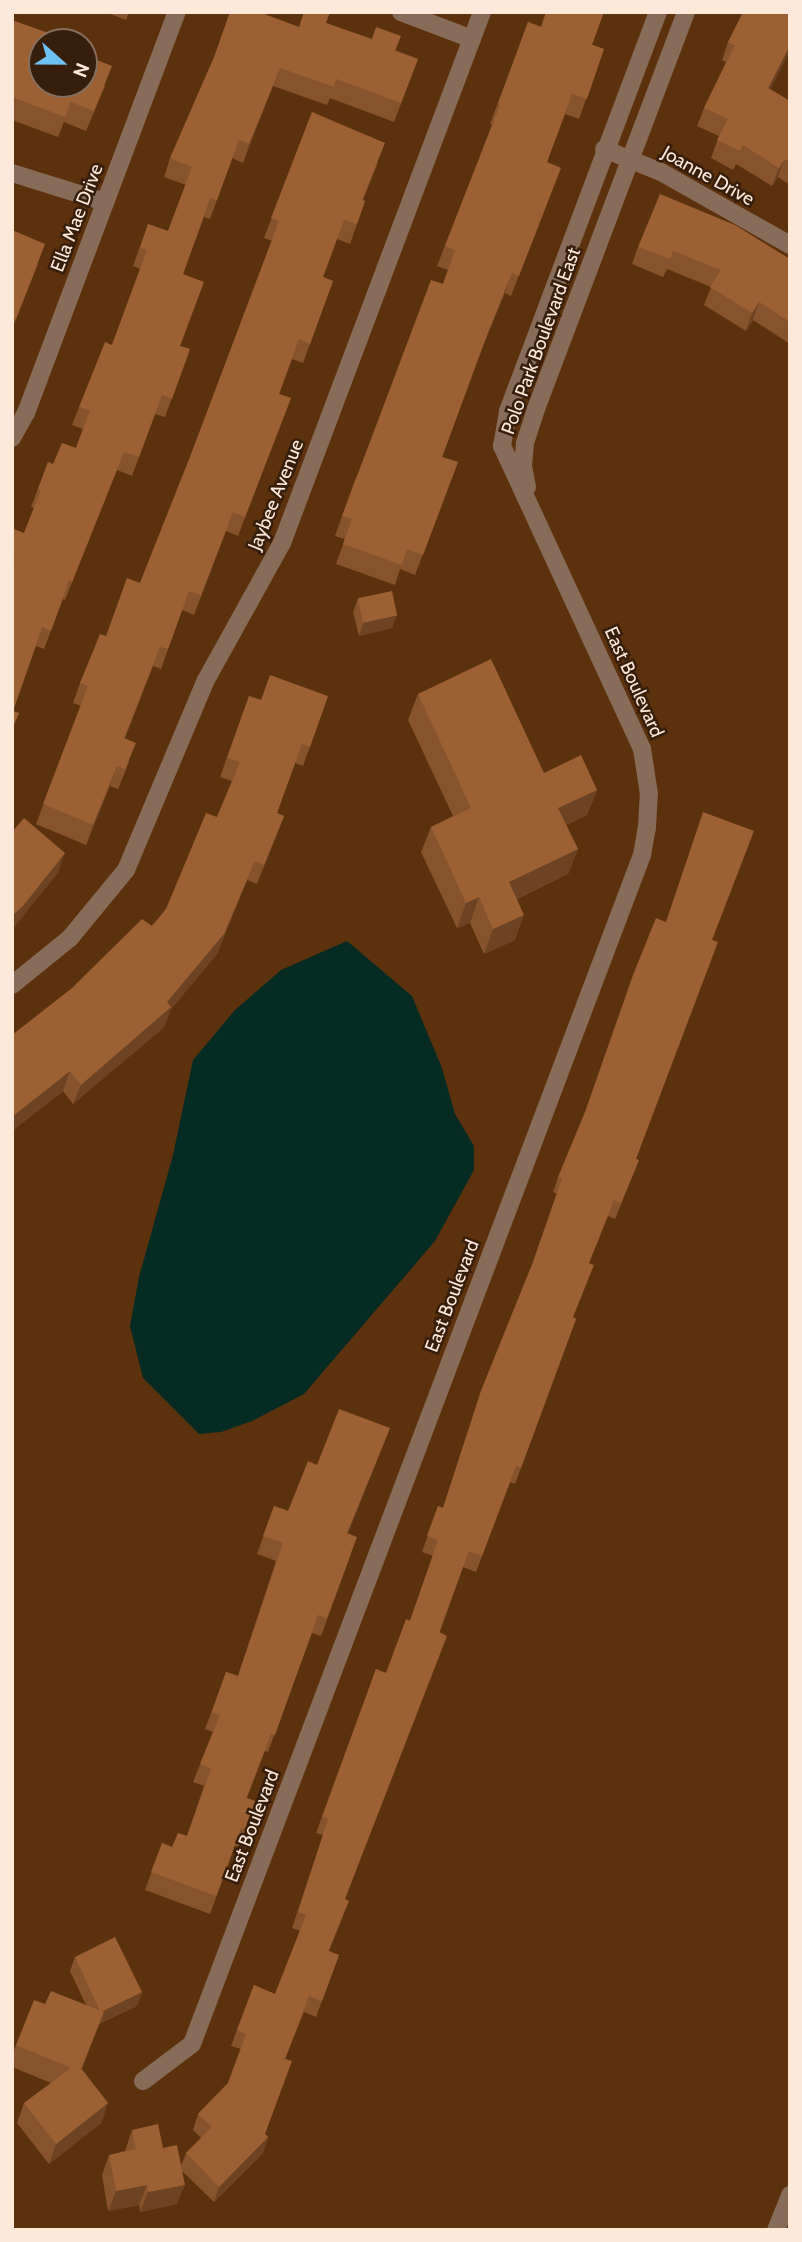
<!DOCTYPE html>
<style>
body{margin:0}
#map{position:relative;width:802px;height:2242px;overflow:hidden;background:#5c310d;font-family:Cabin,sans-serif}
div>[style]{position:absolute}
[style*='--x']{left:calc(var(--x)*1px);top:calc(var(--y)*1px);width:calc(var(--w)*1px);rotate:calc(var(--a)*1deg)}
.water>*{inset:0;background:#052b23}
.minor>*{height:18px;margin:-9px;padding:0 9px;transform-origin:9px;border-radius:9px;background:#876c5a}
.wall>*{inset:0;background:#86532c}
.shaded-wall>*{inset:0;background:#6d4324}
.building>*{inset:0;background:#9c6033;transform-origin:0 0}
span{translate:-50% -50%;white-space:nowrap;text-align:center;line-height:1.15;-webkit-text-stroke:5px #371e0b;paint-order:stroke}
.street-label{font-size:19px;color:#fde8da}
.frame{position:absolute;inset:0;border:14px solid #fde8da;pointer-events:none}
.north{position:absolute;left:28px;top:28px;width:70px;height:70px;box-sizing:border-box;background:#371e0b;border:2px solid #866f5e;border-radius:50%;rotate:111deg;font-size:19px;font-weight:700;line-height:28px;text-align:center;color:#fde8da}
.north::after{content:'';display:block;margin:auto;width:24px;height:32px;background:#6dc2f3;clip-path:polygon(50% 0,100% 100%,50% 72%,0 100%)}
</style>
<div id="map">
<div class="water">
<div style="clip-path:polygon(347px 941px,412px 996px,442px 1068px,455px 1114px,474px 1146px,474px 1170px,435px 1241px,304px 1394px,252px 1421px,221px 1432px,199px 1434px,143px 1378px,130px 1326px,139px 1277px,173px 1155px,193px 1060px,235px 1010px,281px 970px)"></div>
</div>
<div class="minor">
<div style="--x:401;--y:12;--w:76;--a:20.8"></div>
<div style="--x:604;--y:149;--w:61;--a:22"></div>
<div style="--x:661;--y:172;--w:148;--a:29.5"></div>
<div style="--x:12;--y:173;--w:97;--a:17.3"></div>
<div style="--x:12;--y:438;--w:29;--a:-61"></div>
<div style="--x:26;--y:413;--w:428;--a:-69.4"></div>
<div style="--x:527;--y:487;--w:21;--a:-101"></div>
<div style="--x:523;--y:466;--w:23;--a:-85"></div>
<div style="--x:525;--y:443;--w:36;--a:-72"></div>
<div style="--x:536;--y:409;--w:424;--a:-69.3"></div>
<div style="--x:12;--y:985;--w:75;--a:-39"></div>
<div style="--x:70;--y:938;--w:88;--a:-50.5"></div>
<div style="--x:126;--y:870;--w:206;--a:-67.2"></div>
<div style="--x:206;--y:680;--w:157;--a:-61"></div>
<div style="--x:282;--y:543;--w:567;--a:-69.36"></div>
<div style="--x:143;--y:2081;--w:61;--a:-37.1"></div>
<div style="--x:192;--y:2044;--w:1271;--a:-69.27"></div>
<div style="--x:642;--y:855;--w:27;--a:-80"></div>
<div style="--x:647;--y:828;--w:34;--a:-87"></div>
<div style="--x:649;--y:794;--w:46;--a:-98.8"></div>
<div style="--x:642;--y:749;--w:334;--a:-114.8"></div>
<div style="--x:502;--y:446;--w:36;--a:-80"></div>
<div style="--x:508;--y:411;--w:426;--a:-69.4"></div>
<div style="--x:776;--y:2230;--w:38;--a:-68"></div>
</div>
<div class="wall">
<div style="clip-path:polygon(105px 12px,129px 12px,126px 20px)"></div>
<div style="clip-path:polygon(790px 12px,790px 50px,770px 89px,790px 101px,790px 185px,778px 177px,772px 186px,736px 164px,733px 170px,711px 158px,719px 136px,697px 126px,704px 108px,726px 62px,722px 60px,728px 42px)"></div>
<div style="clip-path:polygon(12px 20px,52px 42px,105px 86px,86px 131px,64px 122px,58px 137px,12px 120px)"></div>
<div style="clip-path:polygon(528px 22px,604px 49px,579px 119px,565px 114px,547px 162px,553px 187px,511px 296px,505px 293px,481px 350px,442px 457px,458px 462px,415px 575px,400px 569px,395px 585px,336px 564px,345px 539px,335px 536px,355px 480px,443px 284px,448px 270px,437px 266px,492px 125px,490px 124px)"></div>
<div style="clip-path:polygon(326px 23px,418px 59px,394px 122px,330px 98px,327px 105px,273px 86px,243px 163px,232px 158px,210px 219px,204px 217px,183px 274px,180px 346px,190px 349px,165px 417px,155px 414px,132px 476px,117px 470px,65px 600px,63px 599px,44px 649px,36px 646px,13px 711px,19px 713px,12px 730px,12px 533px,24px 533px,34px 508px,31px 507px,48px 462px,53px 464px,76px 448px,83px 429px,72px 425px,79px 407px,112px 345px,140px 269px,133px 266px,148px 224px,168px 231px,186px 185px,164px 177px,170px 158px,299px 27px)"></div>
<div style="clip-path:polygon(312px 112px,378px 162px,363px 200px,365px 201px,350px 244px,337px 239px,323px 277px,333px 281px,303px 363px,292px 359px,279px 394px,291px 398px,238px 536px,226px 531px,194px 615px,182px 610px,161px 669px,153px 666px,125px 738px,129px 762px,118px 789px,110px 786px,86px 845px,36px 824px,81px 706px,73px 703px,80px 683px,106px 636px,140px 583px,190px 457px,272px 241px,264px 238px)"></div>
<div style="clip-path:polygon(12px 230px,38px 264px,12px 329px)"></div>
<div style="clip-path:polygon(638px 247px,790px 259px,790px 344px,753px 320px,746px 331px,704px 305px,711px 287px,667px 269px,663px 277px,632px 264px)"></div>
<div style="clip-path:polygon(358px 599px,397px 615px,392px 628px,359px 636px,353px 612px)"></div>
<div style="clip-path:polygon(418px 694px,544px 773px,597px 790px,587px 815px,566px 825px,578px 849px,568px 874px,517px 899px,515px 940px,484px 954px,470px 923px,457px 928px,421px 852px,431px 827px,453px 816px,408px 720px)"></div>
<div style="clip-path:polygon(249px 696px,261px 700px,328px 696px,303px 766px,295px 763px,277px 813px,284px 816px,257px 884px,247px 880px,217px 954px,171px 1009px,164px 1027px,73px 1104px,63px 1091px,12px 1131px,152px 926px,166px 909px,217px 817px,232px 781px,220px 777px)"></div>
<div style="clip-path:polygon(712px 940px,636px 1159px,639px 1160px,615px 1219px,608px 1216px,589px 1263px,573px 1317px,576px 1319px,515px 1484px,510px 1482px,476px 1572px,463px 1567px,345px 1899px,343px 1916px,329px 1951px,339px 1955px,316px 2017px,304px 2012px,285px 2059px,265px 2134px,268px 2137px,263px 2153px,214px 2202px,182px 2171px,177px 2204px,140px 2212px,139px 2205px,108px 2211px,102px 2175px,109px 2155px,125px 2151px,132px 2130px,163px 2148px,181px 2166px,186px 2153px,201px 2138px,193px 2130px,198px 2114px,228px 2083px,241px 2049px,231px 2046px,254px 1985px,275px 1994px,300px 1931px,292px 1928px,323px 1835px,316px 1833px,376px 1669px,386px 1673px,410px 1620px,433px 1556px,422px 1552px,438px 1506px,443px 1508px,481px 1391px,532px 1265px,557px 1194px,553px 1192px,558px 1177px)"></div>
<div style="clip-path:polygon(390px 1428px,348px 1533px,351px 1554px,321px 1636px,312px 1633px,268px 1752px,265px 1751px,247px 1798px,255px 1801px,239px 1847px,235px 1846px,210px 1914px,145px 1890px,162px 1843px,172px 1847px,187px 1836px,204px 1786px,193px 1782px,213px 1732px,205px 1729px,226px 1672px,238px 1676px,276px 1561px,257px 1554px,274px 1506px,288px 1511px,317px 1465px)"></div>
<div style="clip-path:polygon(75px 1957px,142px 1992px,137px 2006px,99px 2024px,82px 2069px,108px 2103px,101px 2123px,49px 2164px,17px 2123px,24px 2103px,51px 2083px,12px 2067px,12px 2055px,16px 2045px,45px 2004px,86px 2005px,70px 1971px)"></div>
</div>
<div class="shaded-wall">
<div style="clip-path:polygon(790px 45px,790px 50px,761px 106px,768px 88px)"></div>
<div style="clip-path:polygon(280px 68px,273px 86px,243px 163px,249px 144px)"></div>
<div style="clip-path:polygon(785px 159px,778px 177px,772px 186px,779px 168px)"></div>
<div style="clip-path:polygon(512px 273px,505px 293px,481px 350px,489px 330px)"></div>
<div style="clip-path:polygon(759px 302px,753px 320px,746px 331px,752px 313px)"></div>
<div style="clip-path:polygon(397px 615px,392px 628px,359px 636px,364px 622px)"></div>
<div style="clip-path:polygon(117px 766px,110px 786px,86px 845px,93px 825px)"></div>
<div style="clip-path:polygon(597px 790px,587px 815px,549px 833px,558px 808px)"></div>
<div style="clip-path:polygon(284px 816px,277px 835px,257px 884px,264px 865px)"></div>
<div style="clip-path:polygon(578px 849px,568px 874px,499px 907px,509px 882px)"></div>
<div style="clip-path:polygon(65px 853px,58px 873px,16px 925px,12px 929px,12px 916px)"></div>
<div style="clip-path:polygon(255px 861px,217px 954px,171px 1009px,164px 1027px,73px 1104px,81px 1085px,167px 1002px)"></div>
<div style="clip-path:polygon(479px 897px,470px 923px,457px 928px,466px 903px)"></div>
<div style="clip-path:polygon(524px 915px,515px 940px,484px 954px,493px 929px)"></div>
<div style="clip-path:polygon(70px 1071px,63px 1091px,12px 1131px,12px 1117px)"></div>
<div style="clip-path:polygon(390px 1428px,383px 1446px,341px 1551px,347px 1533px)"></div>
<div style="clip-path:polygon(142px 1992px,137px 2006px,99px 2024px,74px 2089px,101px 2012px)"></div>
<div style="clip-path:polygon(108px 2103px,101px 2123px,49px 2164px,56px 2144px)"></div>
<div style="clip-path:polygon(268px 2137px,263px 2153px,214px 2202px,219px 2187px)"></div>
<div style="clip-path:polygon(147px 2185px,139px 2205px,108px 2211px,116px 2191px)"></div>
<div style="clip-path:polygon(185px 2185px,177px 2204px,140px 2212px,148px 2192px)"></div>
</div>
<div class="building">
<div style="clip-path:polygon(230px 12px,259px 12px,299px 27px,304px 12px,330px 12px,326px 23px,372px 39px,376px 27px,401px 36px,395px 51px,418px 59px,401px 103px,336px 79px,334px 87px,280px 68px,249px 144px,239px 140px,217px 200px,210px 198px,183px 274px,204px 282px,180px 346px,190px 349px,172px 399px,162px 395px,139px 457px,124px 452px,72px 582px,69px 580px,51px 631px,42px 627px,13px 711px,19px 713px,12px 728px,12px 568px,15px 559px,12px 558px,12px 533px,14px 529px,24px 533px,41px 490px,38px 489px,48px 462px,53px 464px,62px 443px,76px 448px,90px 410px,79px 407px,105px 342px,112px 345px,147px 250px,140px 248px,148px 224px,168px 231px,192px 167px,170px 158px,214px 57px)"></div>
<div style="clip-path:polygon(546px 12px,604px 12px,592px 45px,604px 49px,587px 99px,572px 94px,547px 162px,561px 168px,519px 276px,512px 273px,489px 330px,442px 457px,458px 462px,423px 555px,407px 549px,402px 565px,343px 544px,352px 519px,342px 516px,431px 280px,443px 284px,455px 250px,445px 246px,500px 105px,498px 104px,528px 22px,541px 27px)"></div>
<div style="clip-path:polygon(743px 12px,790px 12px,790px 45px,768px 88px,790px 101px,790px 162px,785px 159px,779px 168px,743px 145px,740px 151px,717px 140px,728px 119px,704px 108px,735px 45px,728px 42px)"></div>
<div style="clip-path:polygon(12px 20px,54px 35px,52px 42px,53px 42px,42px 42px,42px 84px,84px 84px,84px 55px,112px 66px,94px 111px,71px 102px,65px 117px,12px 97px)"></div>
<div style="clip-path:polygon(312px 112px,385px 143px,362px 200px,365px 201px,357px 224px,344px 220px,323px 277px,333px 281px,310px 344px,299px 339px,279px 394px,291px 398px,245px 517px,233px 512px,201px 595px,189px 591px,168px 649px,160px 647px,124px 738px,136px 743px,125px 769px,117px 766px,93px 825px,43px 804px,88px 686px,80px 683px,100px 634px,106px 636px,127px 578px,140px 583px,190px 457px,279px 221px,271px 218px)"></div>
<div style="clip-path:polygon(660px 194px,735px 225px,790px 259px,790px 322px,759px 302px,752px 313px,710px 287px,721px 270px,673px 251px,670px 259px,638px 247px)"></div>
<div style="clip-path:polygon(12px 230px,45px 244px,16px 319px,12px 318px)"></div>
<div style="left:392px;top:591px;width:25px;height:35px;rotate:78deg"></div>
<div style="clip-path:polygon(491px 659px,544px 773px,581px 755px,597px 790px,558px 808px,578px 849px,509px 882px,524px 915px,493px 929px,479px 897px,466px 903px,431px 827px,471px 808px,418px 694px)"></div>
<div style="clip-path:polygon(270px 675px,328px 696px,310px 747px,302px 744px,277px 813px,284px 816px,264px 865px,255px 861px,224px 934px,167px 1002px,171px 1007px,81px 1085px,70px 1071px,12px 1117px,12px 1035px,72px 988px,142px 919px,152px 926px,166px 909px,206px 813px,217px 817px,240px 762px,227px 758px,249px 696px,261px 700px)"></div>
<div style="clip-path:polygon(703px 812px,754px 831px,712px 940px,718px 942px,636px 1159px,639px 1160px,621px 1203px,614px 1200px,589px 1263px,594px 1265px,573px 1317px,576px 1319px,521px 1468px,516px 1466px,482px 1556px,469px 1551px,439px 1632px,447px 1636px,345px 1899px,349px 1901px,328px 1951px,339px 1955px,322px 2001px,309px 1996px,285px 2059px,292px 2061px,265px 2134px,268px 2137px,219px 2187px,186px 2153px,212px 2127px,198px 2114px,228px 2083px,246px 2034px,237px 2030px,254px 1985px,275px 1994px,306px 1915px,298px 1912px,328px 1819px,322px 1817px,376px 1669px,386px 1673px,406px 1619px,410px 1621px,438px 1540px,427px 1536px,438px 1506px,443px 1508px,481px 1391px,533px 1262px,562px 1178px,558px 1177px,585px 1112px,633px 975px,656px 918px,666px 922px)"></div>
<div style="clip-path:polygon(24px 818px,65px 853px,23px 906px,12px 916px,12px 832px)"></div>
<div style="clip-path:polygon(339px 1409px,390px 1428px,347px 1533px,357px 1537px,327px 1618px,318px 1615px,275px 1735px,271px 1734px,246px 1798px,255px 1801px,245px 1830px,241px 1828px,216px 1896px,151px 1872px,162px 1843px,172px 1847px,178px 1833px,187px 1836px,211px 1769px,200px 1764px,220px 1715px,212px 1712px,226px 1672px,238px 1676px,283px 1543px,263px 1536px,274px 1506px,288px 1511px,308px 1461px,317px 1465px)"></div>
<div style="clip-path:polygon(115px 1937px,142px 1992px,103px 2011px,100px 2011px,75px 1957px)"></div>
<div style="clip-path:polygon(51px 1991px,104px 2012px,81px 2069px,108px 2103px,56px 2144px,24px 2103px,71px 2068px,16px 2045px,34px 2000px,45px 2004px)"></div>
<div style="clip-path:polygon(158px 2124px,163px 2148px,177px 2145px,185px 2185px,148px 2192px,147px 2185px,116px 2191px,109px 2155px,136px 2149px,132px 2130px)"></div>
</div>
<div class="street-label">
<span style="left:708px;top:176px;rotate:29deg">Joanne Drive</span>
<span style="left:77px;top:218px;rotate:-69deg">Ella Mae Drive</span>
<span style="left:541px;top:341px;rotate:-70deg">Polo Park Boulevard East</span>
<span style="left:276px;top:495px;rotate:-68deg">Jaybee Avenue</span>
<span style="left:634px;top:682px;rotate:66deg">East Boulevard</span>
<span style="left:452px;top:1296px;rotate:-69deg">East Boulevard</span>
<span style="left:252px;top:1826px;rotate:-69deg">East Boulevard</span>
</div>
<div class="frame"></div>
<div class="north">N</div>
</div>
